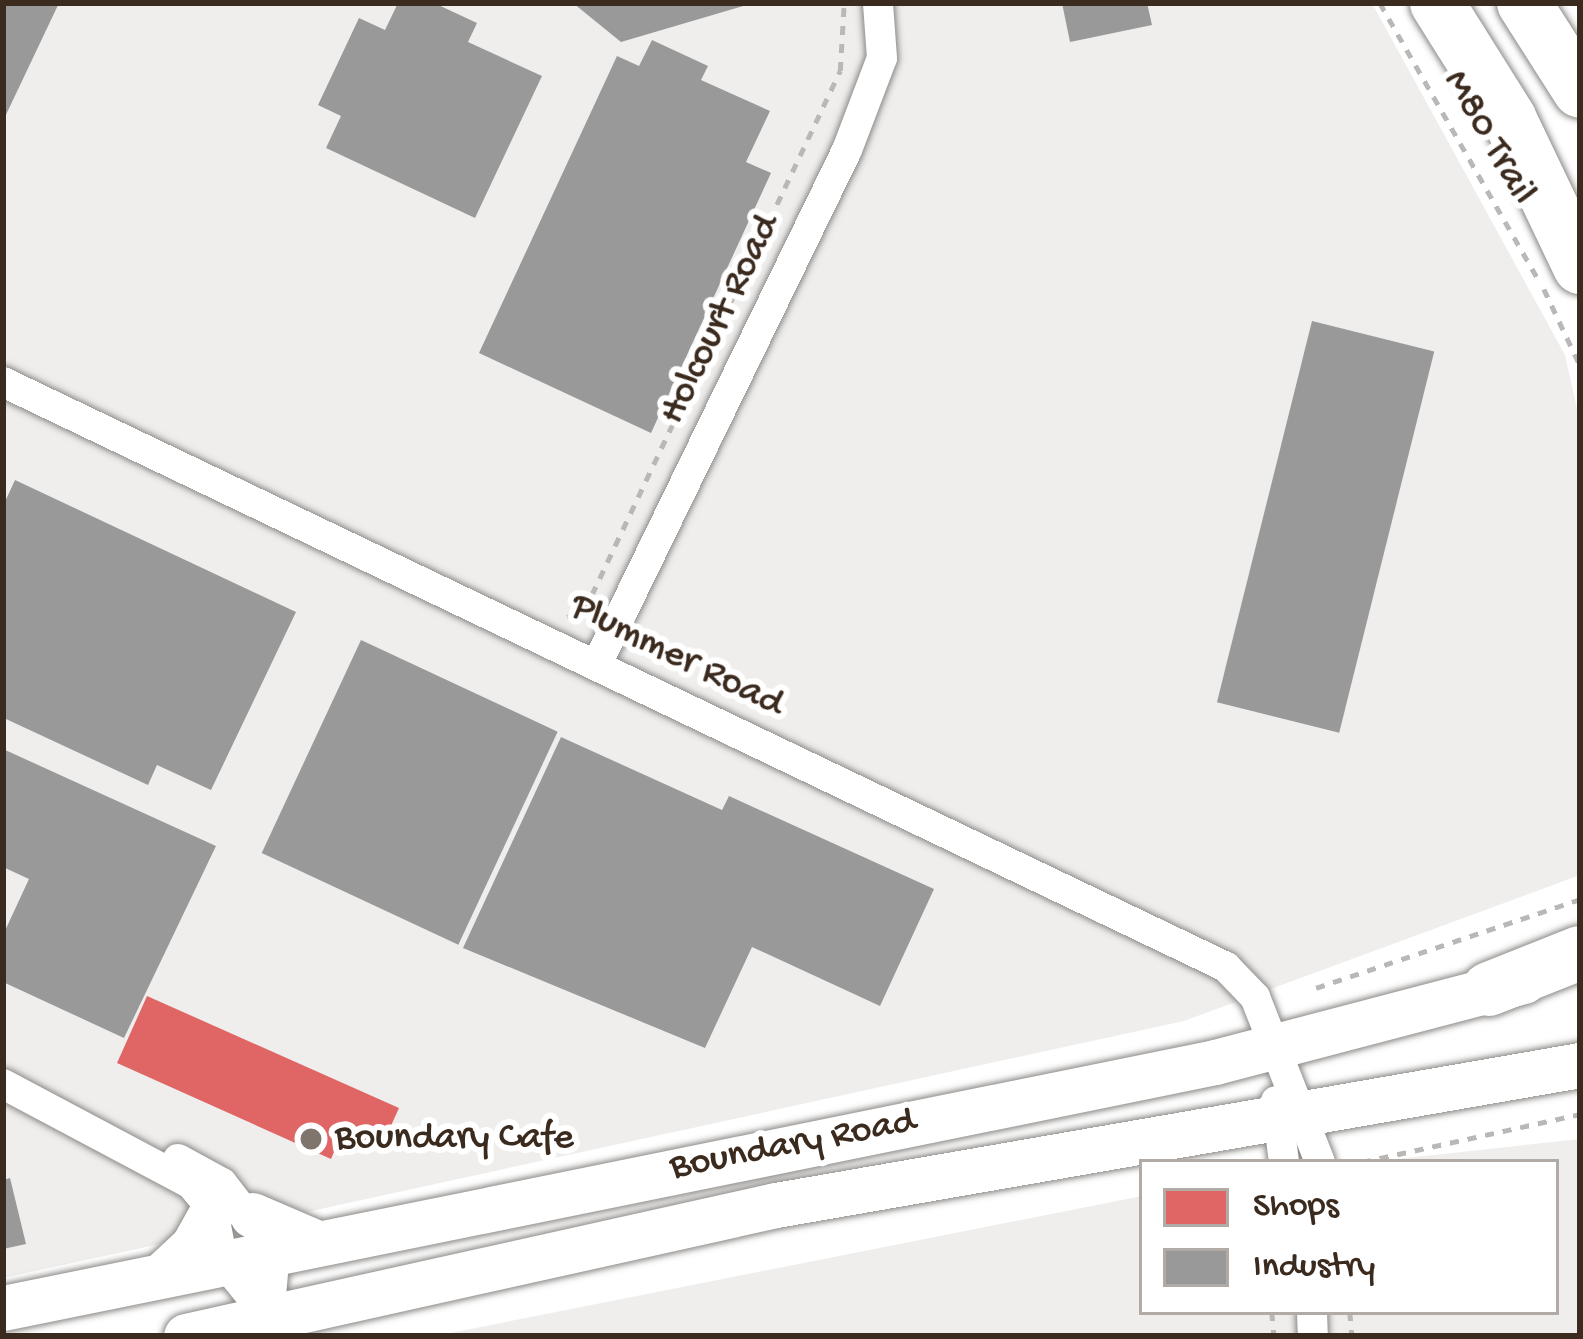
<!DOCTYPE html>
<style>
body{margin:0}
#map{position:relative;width:1583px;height:1339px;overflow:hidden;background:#fff;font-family:"Gochi Hand",sans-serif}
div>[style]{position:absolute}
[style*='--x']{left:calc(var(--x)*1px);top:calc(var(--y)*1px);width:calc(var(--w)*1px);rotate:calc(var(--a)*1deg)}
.built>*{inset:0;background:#efeeed}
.shops>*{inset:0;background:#e06666}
.industry>*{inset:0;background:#999;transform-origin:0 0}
.path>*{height:4.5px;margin-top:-2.25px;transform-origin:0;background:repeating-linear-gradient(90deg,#b9b8b6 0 9px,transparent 0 18px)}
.roads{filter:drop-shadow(0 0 3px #8e8b88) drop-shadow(0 0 3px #8e8b88)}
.minor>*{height:30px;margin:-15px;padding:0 15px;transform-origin:15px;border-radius:15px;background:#fff}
.primary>*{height:45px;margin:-22.5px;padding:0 22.5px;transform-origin:22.5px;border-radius:22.5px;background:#fff}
.motorway>*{height:54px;margin:-27px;padding:0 27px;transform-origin:27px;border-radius:27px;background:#fff}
.dots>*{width:33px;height:33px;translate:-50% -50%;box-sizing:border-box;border:6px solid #fff;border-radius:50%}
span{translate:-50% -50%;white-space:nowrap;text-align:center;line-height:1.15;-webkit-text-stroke:12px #fff;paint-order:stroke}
.street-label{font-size:39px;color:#3b2a1e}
.poi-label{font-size:39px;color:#3b2a1e}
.left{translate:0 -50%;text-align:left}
.frame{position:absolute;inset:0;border:6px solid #3b2a1e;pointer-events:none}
.legend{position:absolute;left:1139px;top:1159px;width:420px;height:156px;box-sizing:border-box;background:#fff;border:3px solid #b1aaa5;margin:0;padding:15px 21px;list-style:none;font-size:36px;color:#3b2a1e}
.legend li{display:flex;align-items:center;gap:24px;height:60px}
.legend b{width:60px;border:3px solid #b1aaa5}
</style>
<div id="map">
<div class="built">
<div style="clip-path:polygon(3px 3px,1372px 3px,1565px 355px,1580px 422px,1580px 875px,1184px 1021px,3px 1278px)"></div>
<div style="clip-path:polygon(1580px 1139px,1580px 1336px,435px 1336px,1142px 1196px,1142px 1312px,1556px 1312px,1556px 1162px,1369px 1162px)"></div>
</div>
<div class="shops">
<div style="clip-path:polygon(147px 996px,399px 1108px,380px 1150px,342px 1133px,331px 1159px,117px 1063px)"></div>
</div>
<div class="industry">
<div style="clip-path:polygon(3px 3px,59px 3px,3px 121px)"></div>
<div style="clip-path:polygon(398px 3px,434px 3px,477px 23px,468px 42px,542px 76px,475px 218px,326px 148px,341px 116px,318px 105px,359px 18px,385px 30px)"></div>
<div style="clip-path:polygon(573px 3px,749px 3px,750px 4px,621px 42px)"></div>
<div style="clip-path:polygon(1062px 3px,1147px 3px,1152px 25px,1070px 42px)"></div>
<div style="clip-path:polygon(652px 40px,708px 66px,701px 80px,770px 111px,746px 162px,771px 173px,651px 433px,479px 353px,617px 56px,639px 66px)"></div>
<div style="left:1312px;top:321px;width:126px;height:393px;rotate:14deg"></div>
<div style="clip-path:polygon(15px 480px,296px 612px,211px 790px,157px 765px,148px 785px,6px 719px,3px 726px,3px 506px)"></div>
<div style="left:361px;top:640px;width:217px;height:235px;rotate:25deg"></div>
<div style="clip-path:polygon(561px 737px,722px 810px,729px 796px,934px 889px,880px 1006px,752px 947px,705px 1048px,463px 948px)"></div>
<div style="clip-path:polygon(3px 749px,216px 846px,124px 1038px,3px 982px,3px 935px,29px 879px,3px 867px)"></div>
<div style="clip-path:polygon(10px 1178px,26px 1244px,3px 1249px,3px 1180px)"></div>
</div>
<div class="path">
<div style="--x:1380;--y:3;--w:318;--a:60.2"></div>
<div style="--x:1544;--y:289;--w:84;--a:64.7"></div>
<div style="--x:567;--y:617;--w:18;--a:-19"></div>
<div style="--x:584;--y:611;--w:598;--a:-64.64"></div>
<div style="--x:840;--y:71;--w:68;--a:-86.6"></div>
<div style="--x:1316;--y:988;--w:279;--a:-18.6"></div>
<div style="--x:1362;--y:1162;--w:223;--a:-12.4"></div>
<div style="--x:1272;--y:1312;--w:24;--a:85"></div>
<div style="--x:1350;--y:1312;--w:24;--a:85"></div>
</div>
<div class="roads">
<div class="minor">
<div style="--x:3;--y:382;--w:1356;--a:25.56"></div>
<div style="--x:1226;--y:967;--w:42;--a:46"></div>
<div style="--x:1255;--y:997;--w:177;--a:68.5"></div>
<div style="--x:598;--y:662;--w:569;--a:-64.07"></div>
<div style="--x:847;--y:150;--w:98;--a:-69.2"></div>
<div style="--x:882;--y:58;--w:55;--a:-94.2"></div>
<div style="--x:3;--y:1084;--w:213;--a:28"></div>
<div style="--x:191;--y:1184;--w:34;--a:50"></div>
<div style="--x:213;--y:1210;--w:53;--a:79.1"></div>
<div style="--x:223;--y:1262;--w:72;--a:50.6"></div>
<div style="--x:1276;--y:1101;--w:62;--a:82.5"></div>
<div style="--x:178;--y:1159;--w:50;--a:28.6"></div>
<div style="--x:222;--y:1183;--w:86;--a:52.1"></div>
<div style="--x:275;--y:1251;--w:67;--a:95.1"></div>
<div style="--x:1312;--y:1312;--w:24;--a:88"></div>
</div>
<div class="primary">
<div style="--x:252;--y:1215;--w:69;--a:23.2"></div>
<div style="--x:163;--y:1274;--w:41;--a:-43"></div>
<div style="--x:193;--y:1246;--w:41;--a:-60.9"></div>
<div style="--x:3;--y:1308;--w:1237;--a:-11.47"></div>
<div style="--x:1215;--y:1062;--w:319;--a:-14.7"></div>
<div style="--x:186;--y:1336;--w:604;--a:-12.52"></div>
<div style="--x:776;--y:1205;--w:816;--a:-9.88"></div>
</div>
<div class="motorway">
<div style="--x:1437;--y:3;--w:136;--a:57.9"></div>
<div style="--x:1509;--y:118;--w:165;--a:64.5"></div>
<div style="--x:1524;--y:3;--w:104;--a:57.5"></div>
<div style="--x:1489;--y:989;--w:98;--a:-21.6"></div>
</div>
</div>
<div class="dots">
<div style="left:311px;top:1139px;background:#80756d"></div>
</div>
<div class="street-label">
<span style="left:1488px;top:138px;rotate:60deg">M80 Trail</span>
<span style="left:721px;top:320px;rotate:-64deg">Holcourt Road</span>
<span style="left:676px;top:657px;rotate:26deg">Plummer Road</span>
<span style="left:793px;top:1146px;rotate:-11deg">Boundary Road</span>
</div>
<div class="poi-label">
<span class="left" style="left:335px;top:1139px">Boundary Cafe</span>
</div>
<div class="frame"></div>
<ul class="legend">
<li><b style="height:33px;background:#e06666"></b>Shops</li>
<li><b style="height:33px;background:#999"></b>Industry</li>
</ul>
</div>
